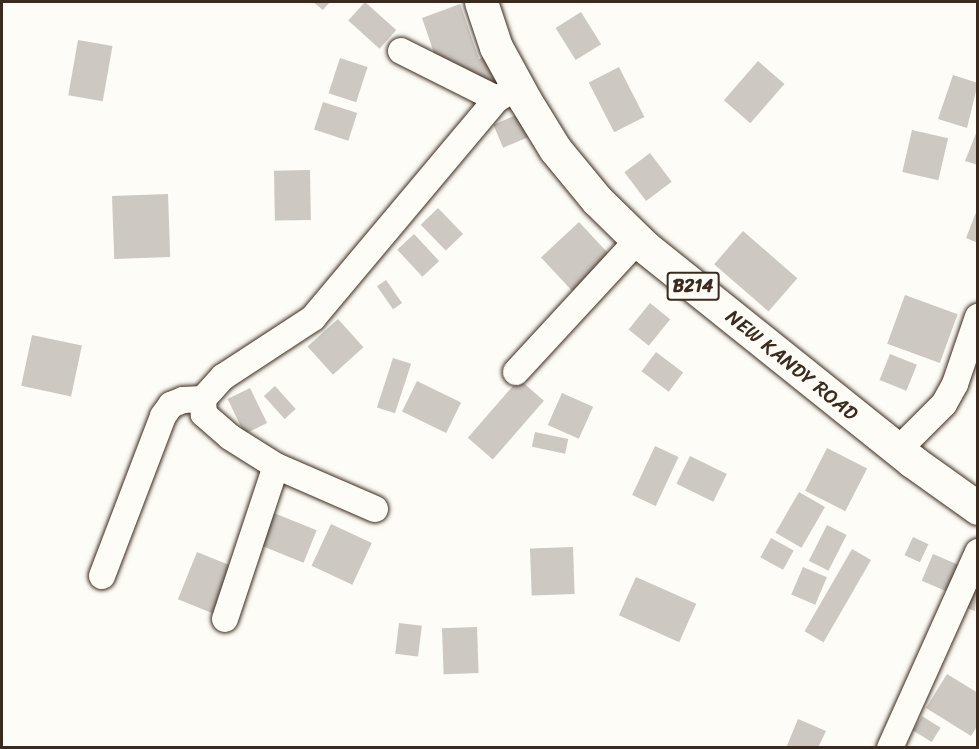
<!DOCTYPE html>
<style>
body{margin:0}
#map{position:relative;width:979px;height:749px;overflow:hidden;background:#fdfcf7;font-family:Sriracha,sans-serif}
div>[style]{position:absolute}
[style*='--x']{left:calc(var(--x)*1px);top:calc(var(--y)*1px);width:calc(var(--w)*1px);rotate:calc(var(--a)*1deg)}
.building>*{inset:0;background:#cdc8c2;transform-origin:0 0}
.roads{filter:drop-shadow(0 0 2px #3b2a1e) drop-shadow(0 0 2px #3b2a1e)}
.street>*{height:26px;margin:-13px;padding:0 13px;transform-origin:13px;border-radius:13px;background:#fdfcf7}
.primary>*{height:33px;margin:-16.5px;padding:0 16.5px;transform-origin:16.5px;border-radius:16.5px;background:#fdfcf7}
span{translate:-50% -50%;white-space:nowrap;text-align:center;line-height:1.15;-webkit-text-stroke:6px #fdfcf7;paint-order:stroke}
.shield-label span{padding:2px 4px;background:#fdfcf7;border:2px solid;border-radius:4px;-webkit-text-stroke-width:0}
.shield-label{font-size:18px;color:#3b2a1e;font-weight:700}
.street-label{font-size:20px;color:#3b2a1e}
.frame{position:absolute;inset:0;border:3px solid #3b2a1e;pointer-events:none}
</style>
<div id="map">
<div class="building">
<div style="clip-path:polygon(313px 2px,330px 2px,323px 10px)"></div>
<div style="left:365px;top:2px;width:42px;height:25px;rotate:42deg"></div>
<div style="clip-path:polygon(460px 4px,479px 59px,492px 53px,505px 83px,472px 98px,445px 85px,422px 18px)"></div>
<div style="left:581px;top:12px;width:38px;height:30px;rotate:58deg"></div>
<div style="left:78px;top:40px;width:35px;height:56px;rotate:10deg"></div>
<div style="left:340px;top:58px;width:29px;height:37px;rotate:18deg"></div>
<div style="left:758px;top:61px;width:35px;height:52px;rotate:41deg"></div>
<div style="left:619px;top:67px;width:56px;height:34px;rotate:63deg"></div>
<div style="clip-path:polygon(953px 75px,978px 83px,967px 128px,938px 119px)"></div>
<div style="left:323px;top:102px;width:36px;height:29px;rotate:18deg"></div>
<div style="left:521px;top:113px;width:25px;height:30px;rotate:67deg"></div>
<div style="left:912px;top:130px;width:37px;height:43px;rotate:13deg"></div>
<div style="clip-path:polygon(977px 131px,978px 131px,978px 165px,965px 161px)"></div>
<div style="left:650px;top:153px;width:36px;height:32px;rotate:53deg"></div>
<div style="left:310px;top:170px;width:50px;height:36px;rotate:89deg"></div>
<div style="left:168px;top:194px;width:63px;height:56px;rotate:88deg"></div>
<div style="left:438px;top:208px;width:36px;height:24px;rotate:46deg"></div>
<div style="clip-path:polygon(977px 210px,978px 210px,978px 243px,966px 238px)"></div>
<div style="left:579px;top:222px;width:50px;height:52px;rotate:47deg"></div>
<div style="left:743px;top:231px;width:72px;height:44px;rotate:41deg"></div>
<div style="left:414px;top:234px;width:37px;height:23px;rotate:47deg"></div>
<div style="left:386px;top:280px;width:28px;height:11px;rotate:55deg"></div>
<div style="left:905px;top:295px;width:56px;height:52px;rotate:20deg"></div>
<div style="left:650px;top:303px;width:26px;height:34px;rotate:39deg"></div>
<div style="left:338px;top:319px;width:38px;height:41px;rotate:48deg"></div>
<div style="left:32px;top:335px;width:51px;height:52px;rotate:12deg"></div>
<div style="left:656px;top:352px;width:34px;height:24px;rotate:37deg"></div>
<div style="left:890px;top:354px;width:29px;height:28px;rotate:22deg"></div>
<div style="left:393px;top:358px;width:19px;height:52px;rotate:18deg"></div>
<div style="left:519px;top:379px;width:33px;height:78px;rotate:41deg"></div>
<div style="left:417px;top:381px;width:49px;height:34px;rotate:26deg"></div>
<div style="left:275px;top:386px;width:31px;height:15px;rotate:48deg"></div>
<div style="left:250px;top:388px;width:39px;height:25px;rotate:64deg"></div>
<div style="left:562px;top:393px;width:34px;height:35px;rotate:24deg"></div>
<div style="left:535px;top:432px;width:34px;height:15px;rotate:12deg"></div>
<div style="left:655px;top:446px;width:26px;height:54px;rotate:25deg"></div>
<div style="left:827px;top:448px;width:45px;height:48px;rotate:27deg"></div>
<div style="left:690px;top:456px;width:41px;height:31px;rotate:26deg"></div>
<div style="left:799px;top:492px;width:30px;height:47px;rotate:30deg"></div>
<div style="left:274px;top:513px;width:46px;height:35px;rotate:22deg"></div>
<div style="left:331px;top:524px;width:45px;height:46px;rotate:25deg"></div>
<div style="left:827px;top:525px;width:22px;height:40px;rotate:27deg"></div>
<div style="left:913px;top:537px;width:17px;height:20px;rotate:25deg"></div>
<div style="left:771px;top:538px;width:26px;height:22px;rotate:29deg"></div>
<div style="left:573px;top:547px;width:47px;height:43px;rotate:88deg"></div>
<div style="left:852px;top:549px;width:22px;height:95px;rotate:30deg"></div>
<div style="left:197px;top:552px;width:40px;height:51px;rotate:22deg"></div>
<div style="left:933px;top:554px;width:30px;height:29px;rotate:23deg"></div>
<div style="left:803px;top:567px;width:26px;height:30px;rotate:23deg"></div>
<div style="left:636px;top:577px;width:66px;height:42px;rotate:24deg"></div>
<div style="clip-path:polygon(971px 582px,978px 584px,975px 611px,961px 606px)"></div>
<div style="left:399px;top:623px;width:23px;height:31px;rotate:7deg"></div>
<div style="left:477px;top:627px;width:46px;height:35px;rotate:88deg"></div>
<div style="clip-path:polygon(947px 674px,978px 693px,978px 725px,971px 736px,926px 708px)"></div>
<div style="left:922px;top:716px;width:22px;height:17px;rotate:32deg"></div>
<div style="clip-path:polygon(798px 719px,826px 731px,818px 748px,786px 748px)"></div>
</div>
<div class="roads">
<div class="street">
<div style="--x:401;--y:51;--w:107;--a:26.6"></div>
<div style="--x:497;--y:99;--w:16;--a:-30"></div>
<div style="--x:516;--y:372;--w:180;--a:-47.3"></div>
<div style="--x:898;--y:450;--w:65;--a:-45"></div>
<div style="--x:944;--y:404;--w:23;--a:-61"></div>
<div style="--x:955;--y:384;--w:71;--a:-71.1"></div>
<div style="--x:375;--y:509;--w:108;--a:-156.5"></div>
<div style="--x:276;--y:466;--w:54;--a:-147.8"></div>
<div style="--x:230;--y:437;--w:35;--a:-139"></div>
<div style="--x:204;--y:414;--w:15;--a:-94"></div>
<div style="--x:203;--y:399;--w:30;--a:-48"></div>
<div style="--x:223;--y:377;--w:108;--a:-33.2"></div>
<div style="--x:313;--y:318;--w:286;--a:-50"></div>
<div style="--x:102;--y:576;--w:171;--a:-69.1"></div>
<div style="--x:163;--y:416;--w:14;--a:-54"></div>
<div style="--x:171;--y:405;--w:13;--a:-23"></div>
<div style="--x:183;--y:400;--w:20;--a:-3"></div>
<div style="--x:225;--y:619;--w:161;--a:-71.6"></div>
<div style="--x:890;--y:748;--w:215;--a:-65.8"></div>
</div>
<div class="primary">
<div style="--x:481;--y:2;--w:47;--a:71.6"></div>
<div style="--x:496;--y:47;--w:60;--a:61.3"></div>
<div style="--x:525;--y:100;--w:57;--a:58.5"></div>
<div style="--x:555;--y:149;--w:66;--a:50.5"></div>
<div style="--x:597;--y:200;--w:67;--a:44.4"></div>
<div style="--x:645;--y:247;--w:342;--a:38.7"></div>
<div style="--x:912;--y:461;--w:81;--a:35.5"></div>
</div>
</div>
<div class="shield-label">
<span style="left:693px;top:286px">B214</span>
</div>
<div class="street-label">
<span style="left:792px;top:365px;rotate:39deg">NEW KANDY ROAD</span>
</div>
<div class="frame"></div>
</div>
